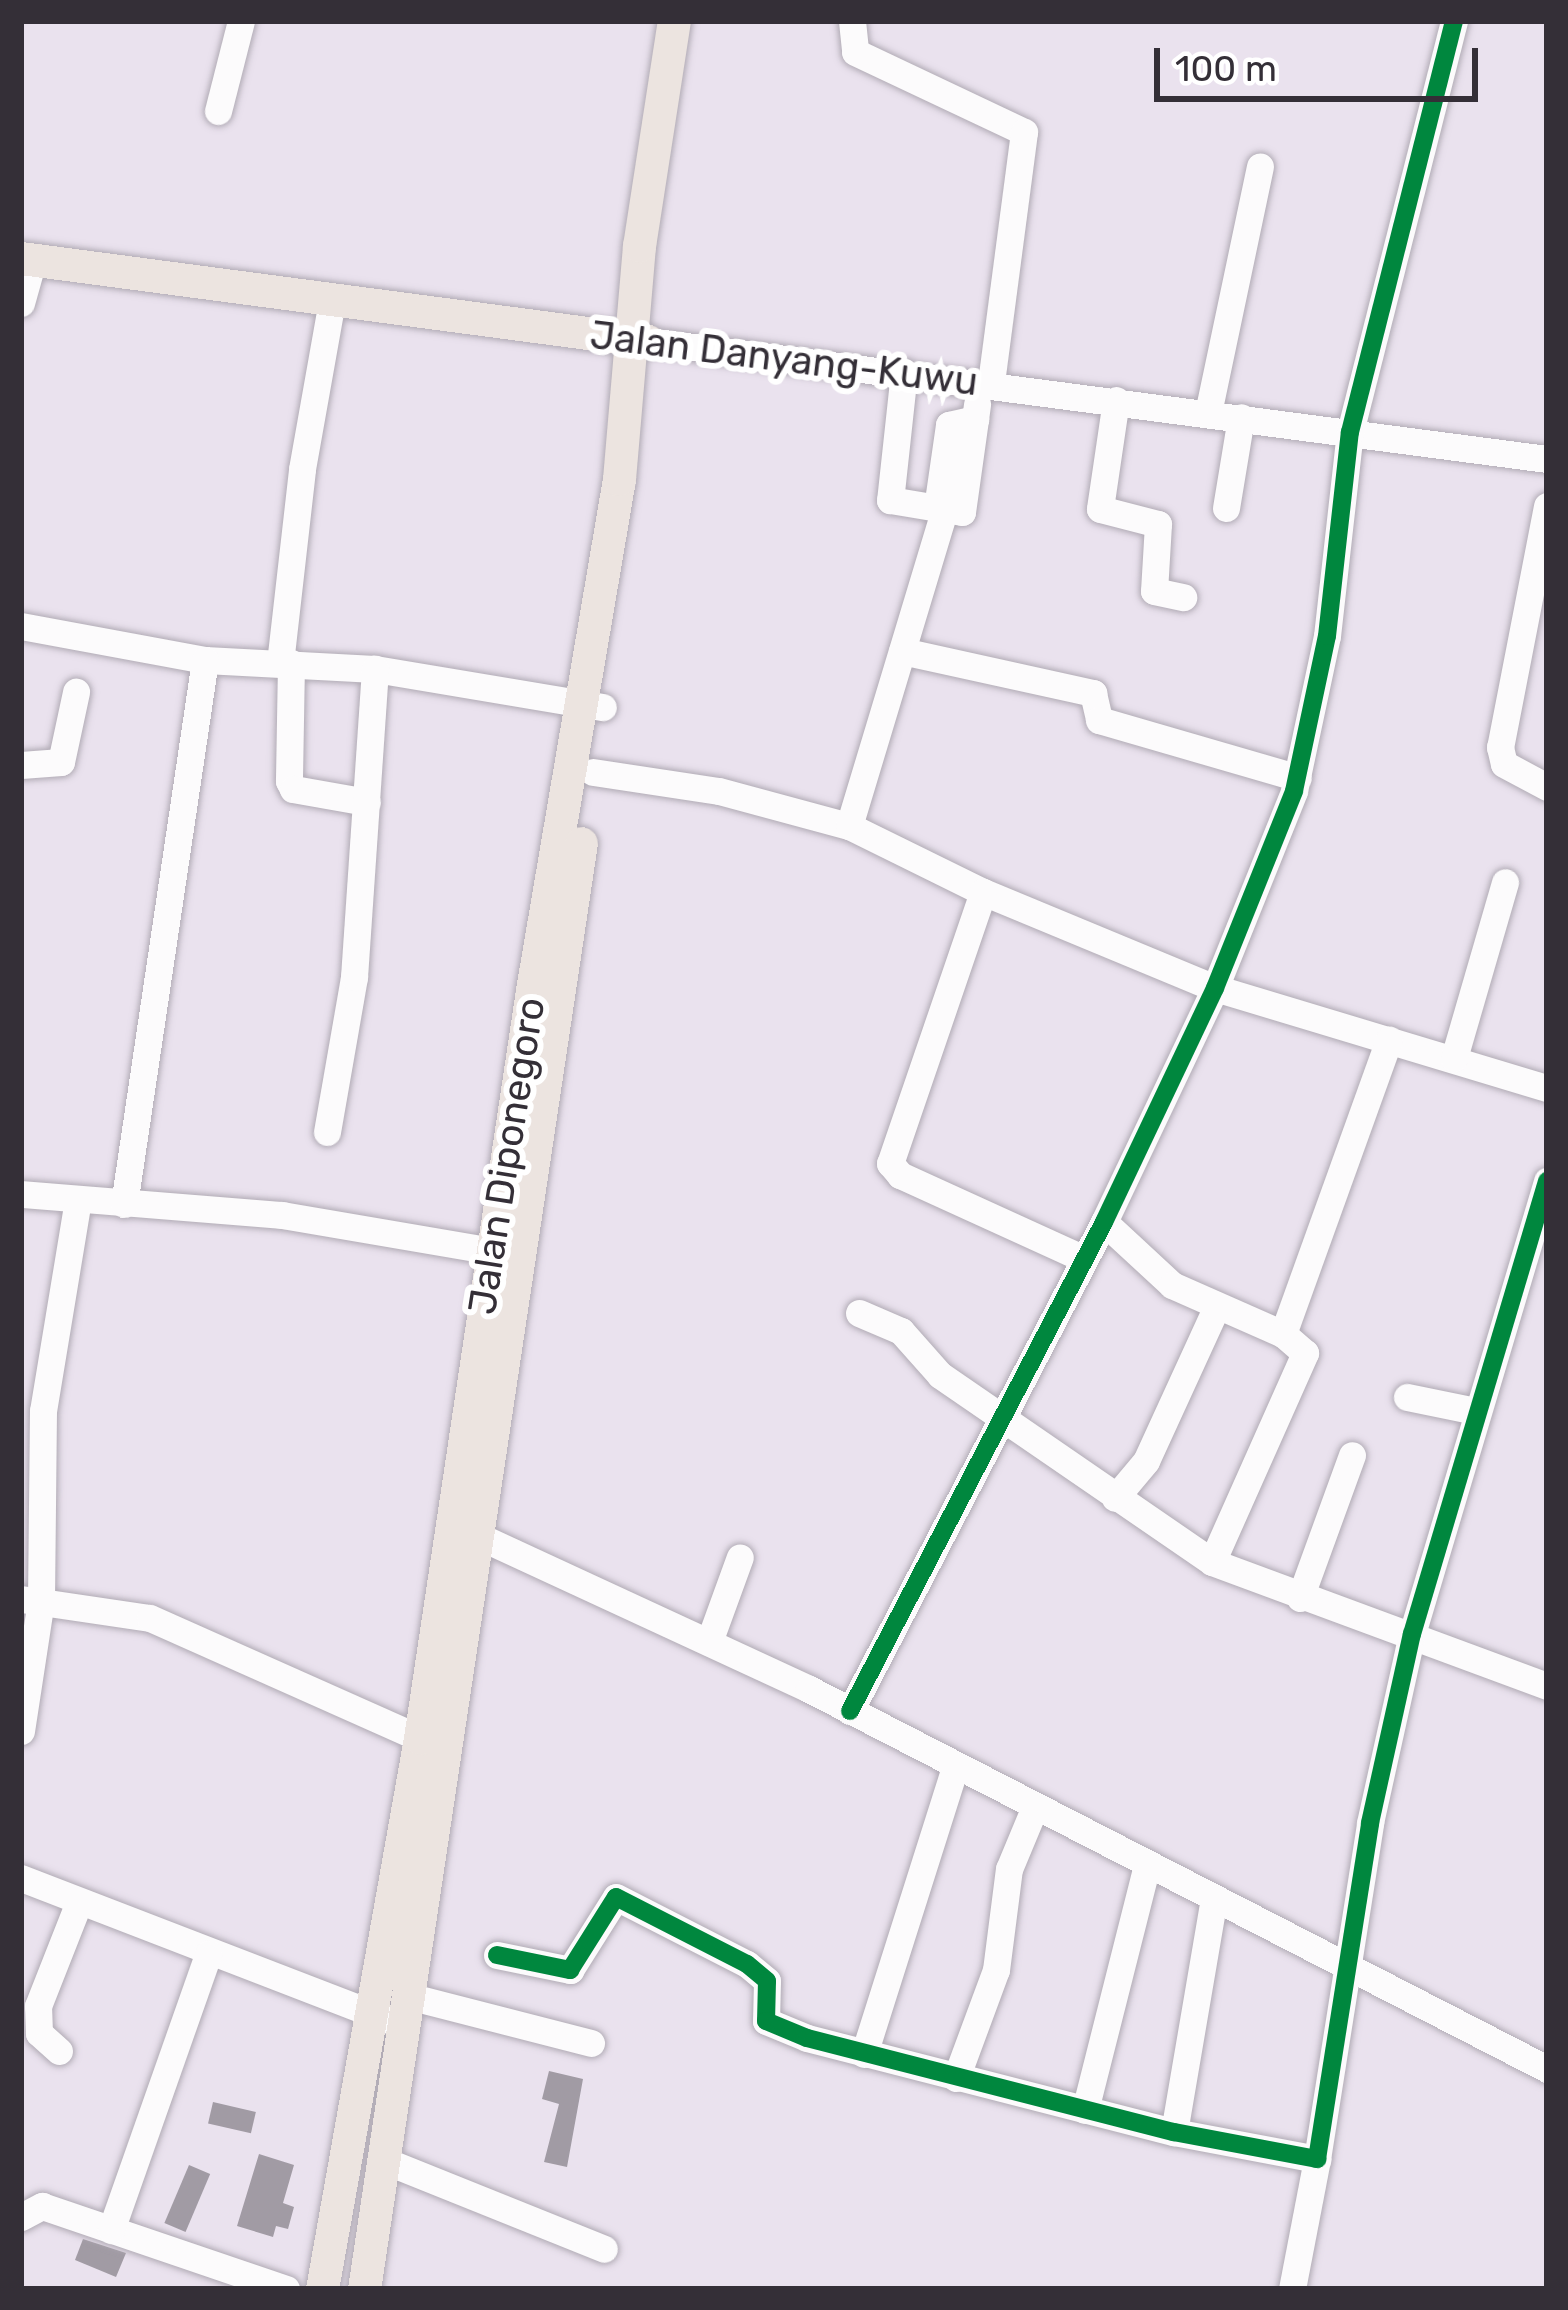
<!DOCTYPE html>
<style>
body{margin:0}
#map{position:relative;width:1568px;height:2310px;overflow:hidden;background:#eae2ee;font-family:Rubik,sans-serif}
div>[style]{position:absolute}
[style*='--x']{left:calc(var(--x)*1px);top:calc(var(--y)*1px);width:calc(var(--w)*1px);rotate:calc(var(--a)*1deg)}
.building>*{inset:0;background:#a19ba4;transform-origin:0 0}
.roads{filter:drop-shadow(0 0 3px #b1abb5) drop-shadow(0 0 3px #b1abb5)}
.minor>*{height:27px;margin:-13.5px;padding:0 13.5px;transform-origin:13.5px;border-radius:13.5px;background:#fcfbfc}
.major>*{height:33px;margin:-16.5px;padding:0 16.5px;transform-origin:16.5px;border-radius:16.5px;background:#ece4e0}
.cycleway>*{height:18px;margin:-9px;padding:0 9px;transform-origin:9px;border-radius:9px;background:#00873e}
span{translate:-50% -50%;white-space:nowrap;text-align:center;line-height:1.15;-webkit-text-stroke:12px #fff;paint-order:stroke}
.street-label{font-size:39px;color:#342f37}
.frame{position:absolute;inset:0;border:24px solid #342f37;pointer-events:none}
.scale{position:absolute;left:1154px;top:48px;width:324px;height:54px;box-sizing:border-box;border:6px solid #342f37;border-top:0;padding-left:15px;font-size:36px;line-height:42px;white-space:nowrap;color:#342f37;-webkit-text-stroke:9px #fff;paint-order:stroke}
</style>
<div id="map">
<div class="building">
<div style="clip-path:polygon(549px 2071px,583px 2079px,567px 2167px,544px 2162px,559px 2104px,542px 2099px)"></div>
<div style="left:213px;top:2102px;width:44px;height:22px;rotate:13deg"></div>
<div style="clip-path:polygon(259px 2154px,294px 2165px,283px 2203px,294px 2207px,288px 2229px,276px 2226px,273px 2237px,237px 2226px)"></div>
<div style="left:189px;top:2165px;width:23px;height:63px;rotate:23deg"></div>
<div style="clip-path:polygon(83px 2239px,126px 2253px,116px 2277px,75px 2260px)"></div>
</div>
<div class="roads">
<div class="minor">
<div style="--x:852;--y:21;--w:31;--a:84"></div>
<div style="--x:855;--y:52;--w:187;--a:25.3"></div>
<div style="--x:1024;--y:132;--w:254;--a:97.5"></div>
<div style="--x:218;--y:111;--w:93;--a:-75.7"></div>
<div style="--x:21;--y:303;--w:45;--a:-74.4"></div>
<div style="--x:648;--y:341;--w:907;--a:7.48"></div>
<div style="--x:904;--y:372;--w:129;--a:96.2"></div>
<div style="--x:890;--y:500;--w:73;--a:9.5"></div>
<div style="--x:962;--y:512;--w:94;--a:-82"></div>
<div style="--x:1116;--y:400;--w:110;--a:98.4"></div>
<div style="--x:1100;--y:509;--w:60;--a:14.5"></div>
<div style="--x:1158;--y:524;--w:67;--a:93.4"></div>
<div style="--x:1154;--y:591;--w:30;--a:12"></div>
<div style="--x:1208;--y:413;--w:252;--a:-78.1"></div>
<div style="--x:1547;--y:506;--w:246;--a:101"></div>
<div style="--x:1500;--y:747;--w:17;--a:77"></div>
<div style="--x:1504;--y:764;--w:49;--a:28.1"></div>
<div style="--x:937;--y:508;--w:84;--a:-81.8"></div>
<div style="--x:949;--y:425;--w:27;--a:-13"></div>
<div style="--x:975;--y:419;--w:15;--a:-82"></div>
<div style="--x:1226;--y:508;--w:92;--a:-80.6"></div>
<div style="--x:21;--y:626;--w:187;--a:10.5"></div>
<div style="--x:205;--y:660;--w:170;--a:3"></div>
<div style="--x:375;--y:669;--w:231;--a:9.5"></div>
<div style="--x:902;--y:651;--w:196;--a:12.4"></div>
<div style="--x:1093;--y:693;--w:28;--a:77"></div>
<div style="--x:1099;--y:720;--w:207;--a:16.2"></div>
<div style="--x:280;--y:663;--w:195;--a:-83.5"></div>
<div style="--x:302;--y:469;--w:172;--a:-79.9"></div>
<div style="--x:291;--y:663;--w:118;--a:91"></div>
<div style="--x:289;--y:781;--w:9;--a:63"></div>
<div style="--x:293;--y:789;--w:75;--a:10"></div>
<div style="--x:21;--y:765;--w:40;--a:-4.3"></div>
<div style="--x:61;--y:762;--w:72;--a:-77.9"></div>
<div style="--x:593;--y:772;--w:127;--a:8.6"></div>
<div style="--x:719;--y:791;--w:135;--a:15.1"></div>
<div style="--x:849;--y:826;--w:149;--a:26.2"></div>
<div style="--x:983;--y:892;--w:251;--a:22.5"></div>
<div style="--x:1215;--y:988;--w:347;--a:16.8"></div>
<div style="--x:849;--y:826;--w:331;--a:-73.2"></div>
<div style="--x:983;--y:892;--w:287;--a:108.9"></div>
<div style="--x:890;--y:1163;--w:16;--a:50"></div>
<div style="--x:900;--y:1175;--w:202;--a:24.5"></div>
<div style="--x:1454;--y:1058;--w:183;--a:-73.8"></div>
<div style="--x:327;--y:1132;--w:157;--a:-80.1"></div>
<div style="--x:354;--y:977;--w:309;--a:-86.1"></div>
<div style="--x:21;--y:1194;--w:262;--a:4.6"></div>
<div style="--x:282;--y:1215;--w:230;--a:9.7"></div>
<div style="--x:124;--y:1204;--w:550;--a:-81.53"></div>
<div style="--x:1104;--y:1222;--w:93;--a:42.8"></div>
<div style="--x:1172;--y:1285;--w:121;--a:23.8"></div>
<div style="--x:1283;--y:1334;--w:313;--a:-70.2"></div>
<div style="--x:859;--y:1313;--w:46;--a:23.2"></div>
<div style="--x:901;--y:1331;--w:59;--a:48.4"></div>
<div style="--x:940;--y:1375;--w:330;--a:34.5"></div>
<div style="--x:1212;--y:1562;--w:357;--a:20.3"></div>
<div style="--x:1407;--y:1397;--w:69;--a:11.6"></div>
<div style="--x:1115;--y:1498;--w:48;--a:-50"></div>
<div style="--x:1146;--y:1461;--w:168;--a:-65.4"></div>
<div style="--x:461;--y:1528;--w:383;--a:24.8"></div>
<div style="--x:809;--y:1689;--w:830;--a:27.24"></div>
<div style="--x:1212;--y:1562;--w:229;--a:-66"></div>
<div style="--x:1305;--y:1353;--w:29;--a:-139"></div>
<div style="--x:1300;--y:1598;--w:152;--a:-70"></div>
<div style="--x:21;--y:1599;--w:130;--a:8.4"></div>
<div style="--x:150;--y:1618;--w:295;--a:24"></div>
<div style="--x:709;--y:1642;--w:90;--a:-70"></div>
<div style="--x:850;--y:1711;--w:551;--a:-62.55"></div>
<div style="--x:1104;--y:1222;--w:259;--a:-64.6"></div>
<div style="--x:1215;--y:988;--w:212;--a:-68.1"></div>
<div style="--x:1294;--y:791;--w:158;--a:-78"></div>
<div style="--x:1327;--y:636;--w:205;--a:-83.6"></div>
<div style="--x:1350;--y:432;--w:424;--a:-75.8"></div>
<div style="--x:21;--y:1731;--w:132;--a:-81.3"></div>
<div style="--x:41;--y:1601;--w:190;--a:-89.4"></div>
<div style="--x:43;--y:1411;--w:214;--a:-80.6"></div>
<div style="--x:21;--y:1878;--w:411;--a:21.1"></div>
<div style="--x:497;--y:1955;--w:75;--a:11.6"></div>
<div style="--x:570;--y:1970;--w:86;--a:-57.8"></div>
<div style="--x:616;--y:1897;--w:147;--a:27.1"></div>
<div style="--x:747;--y:1964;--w:26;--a:40"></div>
<div style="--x:767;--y:1981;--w:40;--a:91.4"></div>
<div style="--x:766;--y:2021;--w:44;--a:22.5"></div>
<div style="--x:807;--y:2038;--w:379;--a:14.4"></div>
<div style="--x:1174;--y:2132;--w:146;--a:10.7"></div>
<div style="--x:1317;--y:2159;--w:340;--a:-81"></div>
<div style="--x:1370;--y:1823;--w:194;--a:-77.5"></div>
<div style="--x:1412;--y:1634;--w:473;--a:-73.4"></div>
<div style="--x:408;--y:1996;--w:189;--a:14.4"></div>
<div style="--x:59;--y:2051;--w:27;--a:-138"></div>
<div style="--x:39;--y:2033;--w:27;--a:-92"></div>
<div style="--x:38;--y:2006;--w:112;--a:-68.5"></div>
<div style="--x:864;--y:2054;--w:301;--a:-72.4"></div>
<div style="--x:956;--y:2078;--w:115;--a:-69.7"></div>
<div style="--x:996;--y:1970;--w:102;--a:-82.7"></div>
<div style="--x:1009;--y:1869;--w:65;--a:-67.4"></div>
<div style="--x:1085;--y:2110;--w:249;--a:-75.8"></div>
<div style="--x:1174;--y:2132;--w:232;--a:-80.3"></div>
<div style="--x:383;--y:2160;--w:238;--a:21.9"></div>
<div style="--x:21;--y:2217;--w:24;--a:-28"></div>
<div style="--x:42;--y:2206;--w:258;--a:18.8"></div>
<div style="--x:111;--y:2230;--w:293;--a:-70.6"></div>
<div style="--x:1292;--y:2289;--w:132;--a:-79.1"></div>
</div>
<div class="major">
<div style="--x:21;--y:258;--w:632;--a:7.54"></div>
<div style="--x:322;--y:2289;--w:560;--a:-79.91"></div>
<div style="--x:420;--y:1738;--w:756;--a:-81.48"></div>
<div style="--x:532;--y:990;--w:518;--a:-80.34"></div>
<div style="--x:619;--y:479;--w:234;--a:-85.1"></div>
<div style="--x:639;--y:246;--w:228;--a:-81.2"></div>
<div style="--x:364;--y:2289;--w:1462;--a:-81.47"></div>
</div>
</div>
<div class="cycleway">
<div style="--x:850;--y:1711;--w:551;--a:-62.55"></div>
<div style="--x:1104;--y:1222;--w:259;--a:-64.6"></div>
<div style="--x:1215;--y:988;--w:212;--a:-68.1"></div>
<div style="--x:1294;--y:791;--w:158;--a:-78"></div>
<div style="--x:1327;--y:636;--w:205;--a:-83.6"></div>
<div style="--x:1350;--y:432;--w:424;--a:-75.8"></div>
<div style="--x:497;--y:1955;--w:75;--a:11.6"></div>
<div style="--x:570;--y:1970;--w:86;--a:-57.8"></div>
<div style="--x:616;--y:1897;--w:147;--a:27.1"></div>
<div style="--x:747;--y:1964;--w:26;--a:40"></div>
<div style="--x:767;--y:1981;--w:40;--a:91.4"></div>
<div style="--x:766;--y:2021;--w:44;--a:22.5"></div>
<div style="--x:807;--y:2038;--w:379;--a:14.4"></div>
<div style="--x:1174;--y:2132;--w:146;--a:10.7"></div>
<div style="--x:1317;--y:2159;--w:340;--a:-81"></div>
<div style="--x:1370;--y:1823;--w:194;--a:-77.5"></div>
<div style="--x:1412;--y:1634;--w:473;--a:-73.4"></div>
</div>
<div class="street-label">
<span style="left:784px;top:359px;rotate:7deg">Jalan Danyang-Kuwu</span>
<span style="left:507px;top:1156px;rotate:-81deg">Jalan Diponegoro</span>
</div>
<div class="frame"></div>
<div class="scale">100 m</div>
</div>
